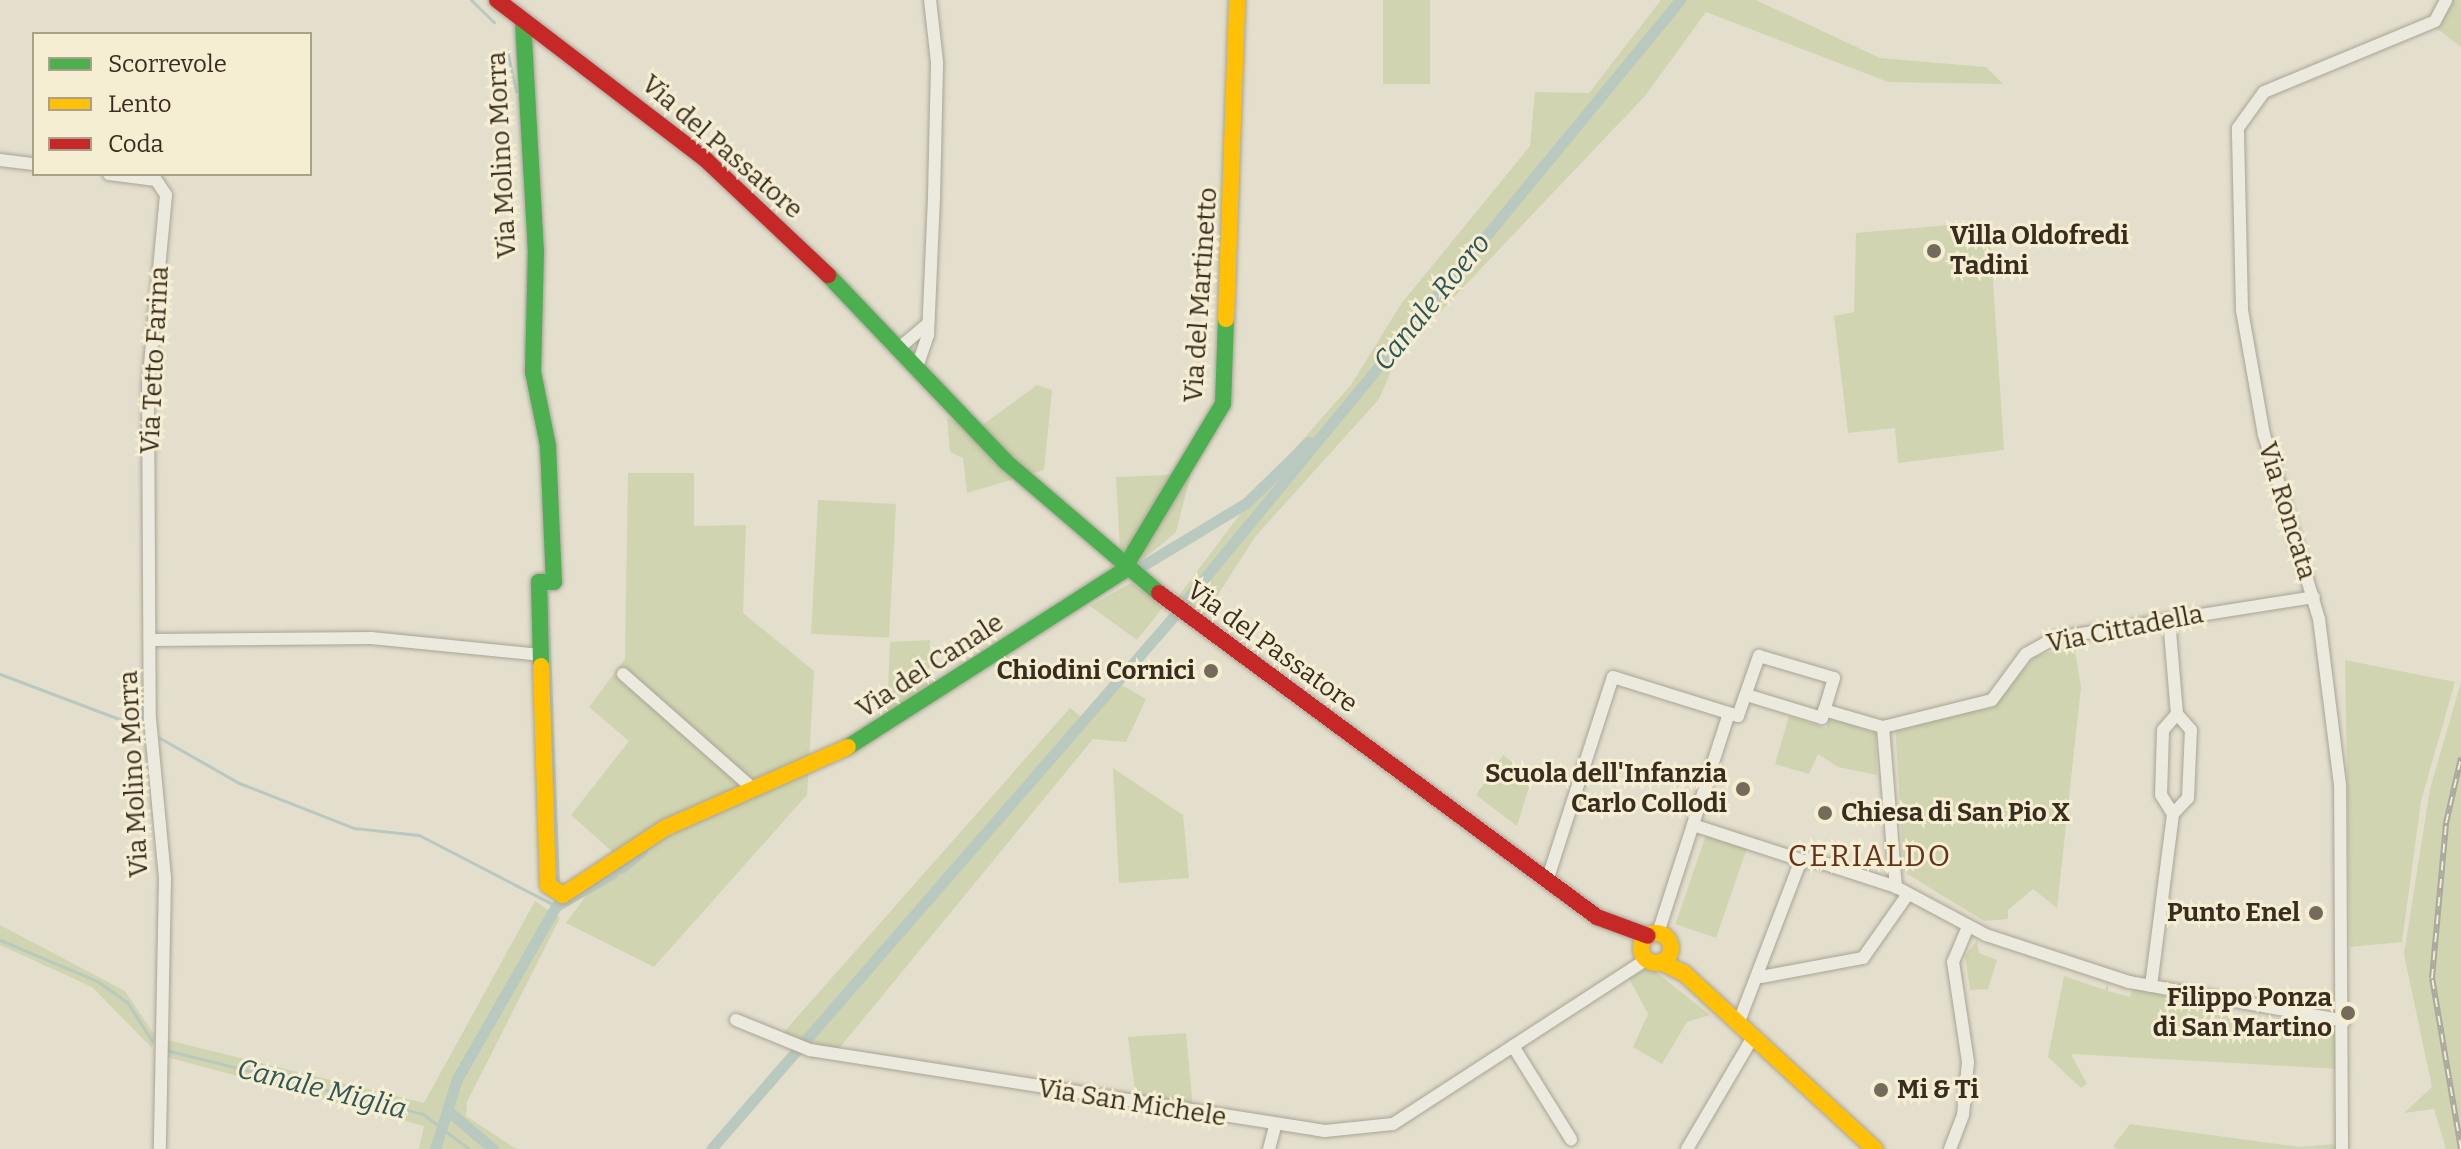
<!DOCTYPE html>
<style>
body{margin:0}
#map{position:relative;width:2461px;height:1149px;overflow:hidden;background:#e4dfcd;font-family:Bitter,serif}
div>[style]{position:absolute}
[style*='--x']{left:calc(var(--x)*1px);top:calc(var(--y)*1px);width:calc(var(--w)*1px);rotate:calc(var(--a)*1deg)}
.green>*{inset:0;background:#d0d4b0;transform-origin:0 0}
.stream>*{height:3px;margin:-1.5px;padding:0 1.5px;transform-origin:1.5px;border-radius:1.5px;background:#b9c9c0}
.canal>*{height:11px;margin:-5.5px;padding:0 5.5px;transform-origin:5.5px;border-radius:5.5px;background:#b9c9c0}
.roads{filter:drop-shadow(0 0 2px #a9a496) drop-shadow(0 0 2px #a9a496)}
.street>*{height:12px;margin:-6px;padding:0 6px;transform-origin:6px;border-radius:6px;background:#ece9df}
.fast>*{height:16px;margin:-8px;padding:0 8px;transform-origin:8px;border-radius:8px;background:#4caf50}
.slow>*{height:16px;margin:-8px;padding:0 8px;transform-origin:8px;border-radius:8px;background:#ffc107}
.slow>.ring{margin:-8px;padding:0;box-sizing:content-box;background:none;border:16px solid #ffc107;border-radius:50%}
.jam>*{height:16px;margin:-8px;padding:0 8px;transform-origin:8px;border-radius:8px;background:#c62828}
.rail>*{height:6px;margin-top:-3px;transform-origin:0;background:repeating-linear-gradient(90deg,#f5eed3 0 9px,#aba89f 0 18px);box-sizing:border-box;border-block:2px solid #aba89f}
.dots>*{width:22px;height:22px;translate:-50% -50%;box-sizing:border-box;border:4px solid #f5eed3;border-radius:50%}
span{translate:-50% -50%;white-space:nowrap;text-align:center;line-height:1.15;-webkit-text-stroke:6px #f5eed3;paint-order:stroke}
.street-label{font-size:26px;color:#382d1e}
.poi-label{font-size:26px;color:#382d1e;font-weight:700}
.left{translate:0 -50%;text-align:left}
.right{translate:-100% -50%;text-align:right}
.water-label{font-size:28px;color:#2e5657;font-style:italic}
.quarter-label{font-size:30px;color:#63331e;letter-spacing:2px}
.legend{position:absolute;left:32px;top:32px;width:280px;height:144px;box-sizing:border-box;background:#f5eed3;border:2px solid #a9a18b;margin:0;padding:10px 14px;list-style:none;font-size:24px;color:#382d1e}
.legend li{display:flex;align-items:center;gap:16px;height:40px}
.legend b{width:40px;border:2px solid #a9a18b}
</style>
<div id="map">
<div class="green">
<div style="left:1383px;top:0;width:47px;height:84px"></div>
<div style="clip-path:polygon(1661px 0,1756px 0,1880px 58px,1986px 67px,2003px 84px,1888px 82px,1706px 12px,1645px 96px,1397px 357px,1379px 399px,1255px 537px,1202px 620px,1175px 601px,1258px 490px,1351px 385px,1401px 304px,1530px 146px,1535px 92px,1589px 93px)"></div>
<div style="clip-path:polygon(2439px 0,2461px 0,2461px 47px,2427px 21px)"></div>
<div style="clip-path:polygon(1961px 224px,1990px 233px,2004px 450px,1898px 463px,1895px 428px,1848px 433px,1834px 316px,1854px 312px,1856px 233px)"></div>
<div style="clip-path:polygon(1037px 385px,1052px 390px,1044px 470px,967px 493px,963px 458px,950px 452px,947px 418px,977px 429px)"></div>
<div style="clip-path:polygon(628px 473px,694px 473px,694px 526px,746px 525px,743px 613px,814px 671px,807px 795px,654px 967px,566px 923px,616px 855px,571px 815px,629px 741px,589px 707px,625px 659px)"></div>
<div style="clip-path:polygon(1191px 474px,1176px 532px,1138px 564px,1120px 549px,1116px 477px)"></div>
<div style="left:896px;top:504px;width:134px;height:78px;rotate:93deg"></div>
<div style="clip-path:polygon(1131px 583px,1164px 606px,1137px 640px,1090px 606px)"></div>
<div style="clip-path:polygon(930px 640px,930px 684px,887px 715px,890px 642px)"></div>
<div style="clip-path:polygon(2074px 645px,2081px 687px,2057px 908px,2033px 889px,2008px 910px,2008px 919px,1984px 921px,1904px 872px,1895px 724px,1992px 708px,2034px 657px)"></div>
<div style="clip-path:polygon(2345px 660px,2455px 682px,2421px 801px,2402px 942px,2350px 947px)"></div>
<div style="clip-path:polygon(2461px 682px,2461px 1149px,2446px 1149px,2434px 1109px,2404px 1113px,2432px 1087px,2404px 954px,2430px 789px)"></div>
<div style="clip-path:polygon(1118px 683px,1146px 699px,1126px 742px,1093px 739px,837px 1051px,783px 1033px,1070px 708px,1087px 721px)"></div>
<div style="clip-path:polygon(1789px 716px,1826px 728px,1830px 718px,1876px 733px,1877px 775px,1838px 767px,1818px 754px,1809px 774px,1775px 764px)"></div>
<div style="clip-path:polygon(1503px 755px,1532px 777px,1517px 826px,1476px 795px)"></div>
<div style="clip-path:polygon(1113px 768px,1183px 815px,1189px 878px,1119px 883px)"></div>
<div style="left:1706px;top:835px;width:43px;height:94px;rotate:19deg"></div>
<div style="clip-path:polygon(535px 901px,560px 918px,467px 1102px,466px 1116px,516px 1149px,419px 1149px,424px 1126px,163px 1056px,163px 1039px,424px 1103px)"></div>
<div style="clip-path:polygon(0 925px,125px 991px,155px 1036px,152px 1048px,92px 987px,0 945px)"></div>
<div style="clip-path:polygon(1977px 940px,1979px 953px,1997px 960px,1988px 989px,1970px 990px,1965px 956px)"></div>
<div style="clip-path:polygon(1650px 967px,1710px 1015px,1687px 1022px,1662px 1064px,1633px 1047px,1648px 1014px,1629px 978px)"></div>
<div style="clip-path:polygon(2064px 976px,2105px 990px,2108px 983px,2108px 991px,2130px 997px,2133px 989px,2217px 1006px,2216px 1015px,2339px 1026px,2340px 1069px,2071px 1054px,2087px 1084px,2081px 1088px,2048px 1057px)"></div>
<div style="clip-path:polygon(1186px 1033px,1193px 1109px,1136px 1097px,1128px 1037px)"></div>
<div style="clip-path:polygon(2130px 1124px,2300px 1147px,2334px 1144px,2336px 1149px,2117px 1149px,2113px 1146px)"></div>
</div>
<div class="stream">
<div style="--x:471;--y:0;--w:32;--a:44"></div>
<div style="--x:516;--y:37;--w:136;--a:86.6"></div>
<div style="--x:507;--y:50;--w:42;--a:77.6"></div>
<div style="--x:525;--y:356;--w:124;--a:-88.6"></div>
<div style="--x:539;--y:442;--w:20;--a:84"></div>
<div style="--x:547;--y:595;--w:288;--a:87.8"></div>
<div style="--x:0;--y:674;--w:150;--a:20.7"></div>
<div style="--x:142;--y:727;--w:44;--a:-87.4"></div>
<div style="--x:160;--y:738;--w:91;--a:29.7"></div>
<div style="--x:239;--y:783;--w:123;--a:21.4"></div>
<div style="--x:354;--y:828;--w:65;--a:6.1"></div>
<div style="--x:419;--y:835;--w:154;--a:27.4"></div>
<div style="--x:0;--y:940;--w:105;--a:22.9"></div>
<div style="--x:97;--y:981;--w:37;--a:35"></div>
<div style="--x:127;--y:1002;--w:46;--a:57.3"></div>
<div style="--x:166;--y:1050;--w:265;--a:14"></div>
<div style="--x:423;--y:1114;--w:58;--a:37.3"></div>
</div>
<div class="canal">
<div style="--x:1137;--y:569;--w:127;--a:-31.2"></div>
<div style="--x:1246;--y:503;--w:88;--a:-44.1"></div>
<div style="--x:1184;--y:603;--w:781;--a:-50.56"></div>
<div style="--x:621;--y:868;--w:27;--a:-39"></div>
<div style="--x:447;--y:1110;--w:60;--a:40.3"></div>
<div style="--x:435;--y:1149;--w:73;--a:-72.6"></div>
<div style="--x:457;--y:1079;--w:199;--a:-60.2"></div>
<div style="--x:556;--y:906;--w:66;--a:-30.1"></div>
<div style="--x:711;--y:1149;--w:706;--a:-49.02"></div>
</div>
<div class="roads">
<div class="street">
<div style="--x:0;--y:160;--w:34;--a:7"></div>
<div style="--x:109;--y:174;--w:47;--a:7.3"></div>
<div style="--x:156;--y:180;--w:18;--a:56"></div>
<div style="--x:166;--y:195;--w:190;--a:95.4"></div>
<div style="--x:148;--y:384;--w:335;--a:89.7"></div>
<div style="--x:150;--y:719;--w:160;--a:84.6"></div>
<div style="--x:165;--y:878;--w:271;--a:91.1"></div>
<div style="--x:899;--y:348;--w:35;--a:-40"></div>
<div style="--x:917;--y:367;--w:34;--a:-71"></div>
<div style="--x:928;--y:335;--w:138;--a:-87.5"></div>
<div style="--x:934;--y:197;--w:135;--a:-88.7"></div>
<div style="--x:937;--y:62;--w:62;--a:-96.4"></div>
<div style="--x:2169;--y:619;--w:95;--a:85.2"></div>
<div style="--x:152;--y:640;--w:219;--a:-0.5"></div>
<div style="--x:371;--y:638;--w:170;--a:5.7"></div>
<div style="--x:623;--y:674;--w:169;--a:41.4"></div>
<div style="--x:1824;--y:710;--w:61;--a:16.1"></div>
<div style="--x:1883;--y:727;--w:112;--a:-13.9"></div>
<div style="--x:1992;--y:700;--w:57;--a:-53.5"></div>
<div style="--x:2026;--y:654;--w:33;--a:-29"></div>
<div style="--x:2055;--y:638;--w:262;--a:-9"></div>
<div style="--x:1883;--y:727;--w:161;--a:85.4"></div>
<div style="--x:2173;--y:814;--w:22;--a:-47"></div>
<div style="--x:2188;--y:798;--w:68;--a:-87.5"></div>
<div style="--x:2191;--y:730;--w:21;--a:-131"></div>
<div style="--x:2173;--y:814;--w:22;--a:-122"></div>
<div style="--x:2161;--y:795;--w:65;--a:-88.2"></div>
<div style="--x:2163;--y:730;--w:21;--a:-49"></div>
<div style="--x:1693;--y:825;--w:117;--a:18"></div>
<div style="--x:1547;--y:881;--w:214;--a:-72.1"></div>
<div style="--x:1613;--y:677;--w:131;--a:17.3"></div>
<div style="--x:1738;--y:716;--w:64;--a:-70.7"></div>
<div style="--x:1759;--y:656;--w:78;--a:16.3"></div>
<div style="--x:1834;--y:678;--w:42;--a:106.7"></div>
<div style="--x:1822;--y:718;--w:78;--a:-163"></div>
<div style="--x:1658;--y:933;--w:231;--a:-72.1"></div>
<div style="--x:1761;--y:977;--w:104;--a:-10.6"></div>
<div style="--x:1863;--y:958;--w:78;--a:-54.9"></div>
<div style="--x:2151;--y:986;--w:173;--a:-82.7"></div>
<div style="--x:736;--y:1020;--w:80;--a:22.1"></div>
<div style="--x:810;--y:1050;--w:521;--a:8.94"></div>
<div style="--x:1325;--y:1131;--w:68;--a:-5.9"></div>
<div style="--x:1393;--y:1124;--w:303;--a:-33"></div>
<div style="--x:1738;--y:1024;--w:170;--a:-69"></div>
<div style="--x:1799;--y:865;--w:13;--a:-29"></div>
<div style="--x:1810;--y:859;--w:90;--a:18"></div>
<div style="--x:1896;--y:887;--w:102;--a:28.1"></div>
<div style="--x:1986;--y:935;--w:151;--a:18.2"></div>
<div style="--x:2129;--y:982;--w:219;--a:10.2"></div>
<div style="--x:1513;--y:1046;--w:110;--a:58.1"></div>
<div style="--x:1269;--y:1149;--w:24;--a:-75"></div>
<div style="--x:1687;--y:1149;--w:130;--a:-59.5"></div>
<div style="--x:1950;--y:1149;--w:36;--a:-69"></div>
<div style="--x:1963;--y:1115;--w:53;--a:-84.6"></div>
<div style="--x:1968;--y:1062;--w:101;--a:-98.5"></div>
<div style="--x:1953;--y:962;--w:38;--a:-67"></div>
<div style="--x:2342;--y:1149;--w:364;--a:-90.3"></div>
<div style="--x:2340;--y:785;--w:167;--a:-97.2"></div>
<div style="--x:2319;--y:619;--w:192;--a:-106.6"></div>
<div style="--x:2264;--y:435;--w:127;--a:-100"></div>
<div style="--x:2242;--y:310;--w:182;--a:-91.3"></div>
<div style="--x:2238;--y:128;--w:44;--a:-54.2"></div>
<div style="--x:2264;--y:92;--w:185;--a:-22.5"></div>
<div style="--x:2435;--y:21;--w:24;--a:-62"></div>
</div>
<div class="fast">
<div style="--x:523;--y:21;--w:229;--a:86.8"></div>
<div style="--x:536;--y:250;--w:122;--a:91.4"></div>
<div style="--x:533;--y:372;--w:76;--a:78.5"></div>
<div style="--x:548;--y:446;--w:136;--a:87.5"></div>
<div style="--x:554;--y:582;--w:15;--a:180"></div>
<div style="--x:539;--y:582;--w:84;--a:88.6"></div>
<div style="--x:828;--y:275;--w:258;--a:46.4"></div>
<div style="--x:1006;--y:462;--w:201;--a:40.6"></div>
<div style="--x:848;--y:747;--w:325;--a:-32.6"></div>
<div style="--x:1122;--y:572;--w:196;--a:-59"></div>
<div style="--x:1223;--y:404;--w:85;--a:-88"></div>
</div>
<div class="slow">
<div style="--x:1226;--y:319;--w:319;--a:-88"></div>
<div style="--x:541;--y:666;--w:219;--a:88.2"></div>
<div style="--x:548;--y:885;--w:18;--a:34"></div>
<div style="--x:563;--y:895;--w:122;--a:-33.3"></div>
<div style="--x:665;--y:828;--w:200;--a:-23.9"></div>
<div class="ring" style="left:1641px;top:933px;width:14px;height:14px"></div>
<div style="--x:1661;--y:962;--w:25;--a:26"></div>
<div style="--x:1684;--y:973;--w:260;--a:42.7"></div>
</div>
<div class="jam">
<div style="--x:497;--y:0;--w:263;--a:37.4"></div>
<div style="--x:706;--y:160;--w:168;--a:43.3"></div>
<div style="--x:1159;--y:593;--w:545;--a:36.49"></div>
<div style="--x:1597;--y:917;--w:54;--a:20.4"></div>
</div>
</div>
<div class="rail">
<div style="--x:2461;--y:1149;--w:173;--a:-99.6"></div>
<div style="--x:2432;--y:978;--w:156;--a:-84.8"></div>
<div style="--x:2446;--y:823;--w:67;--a:-77"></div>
</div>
<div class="dots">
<div style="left:1934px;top:251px;background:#746b5b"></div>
<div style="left:1211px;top:671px;background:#746b5b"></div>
<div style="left:1743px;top:789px;background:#746b5b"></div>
<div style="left:1825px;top:813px;background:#746b5b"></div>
<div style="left:2316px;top:913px;background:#746b5b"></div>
<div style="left:2348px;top:1013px;background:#746b5b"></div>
<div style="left:1881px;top:1090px;background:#746b5b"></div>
</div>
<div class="street-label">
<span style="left:722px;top:147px;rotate:41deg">Via del Passatore</span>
<span style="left:502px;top:155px;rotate:-93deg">Via Molino Morra</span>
<span style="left:1201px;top:295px;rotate:-86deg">Via del Martinetto</span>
<span style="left:155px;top:360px;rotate:-87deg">Via Tetto Farina</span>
<span style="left:2287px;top:511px;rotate:73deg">Via Roncata</span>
<span style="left:2125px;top:629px;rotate:-11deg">Via Cittadella</span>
<span style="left:1272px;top:647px;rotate:36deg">Via del Passatore</span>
<span style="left:930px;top:666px;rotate:-33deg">Via del Canale</span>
<span style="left:134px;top:774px;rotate:-93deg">Via Molino Morra</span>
<span style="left:1132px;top:1103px;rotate:9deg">Via San Michele</span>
</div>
<div class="poi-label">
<span class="left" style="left:1950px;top:251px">Villa Oldofredi<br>Tadini</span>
<span class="right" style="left:1195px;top:671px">Chiodini Cornici</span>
<span class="right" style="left:1727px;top:789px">Scuola dell'Infanzia<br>Carlo Collodi</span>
<span class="left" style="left:1841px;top:813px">Chiesa di San Pio X</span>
<span class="right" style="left:2300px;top:913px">Punto Enel</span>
<span class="right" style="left:2332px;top:1013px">Filippo Ponza<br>di San Martino</span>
<span class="left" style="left:1897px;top:1090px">Mi &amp; Ti</span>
</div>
<div class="water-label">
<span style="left:1432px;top:302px;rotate:-51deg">Canale Roero</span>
<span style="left:322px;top:1089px;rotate:14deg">Canale Miglia</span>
</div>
<div class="quarter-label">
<span style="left:1870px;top:856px">CERIALDO</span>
</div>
<ul class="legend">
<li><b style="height:10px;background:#4caf50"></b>Scorrevole</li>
<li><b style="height:10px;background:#ffc107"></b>Lento</li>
<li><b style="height:10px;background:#c62828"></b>Coda</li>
</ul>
</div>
